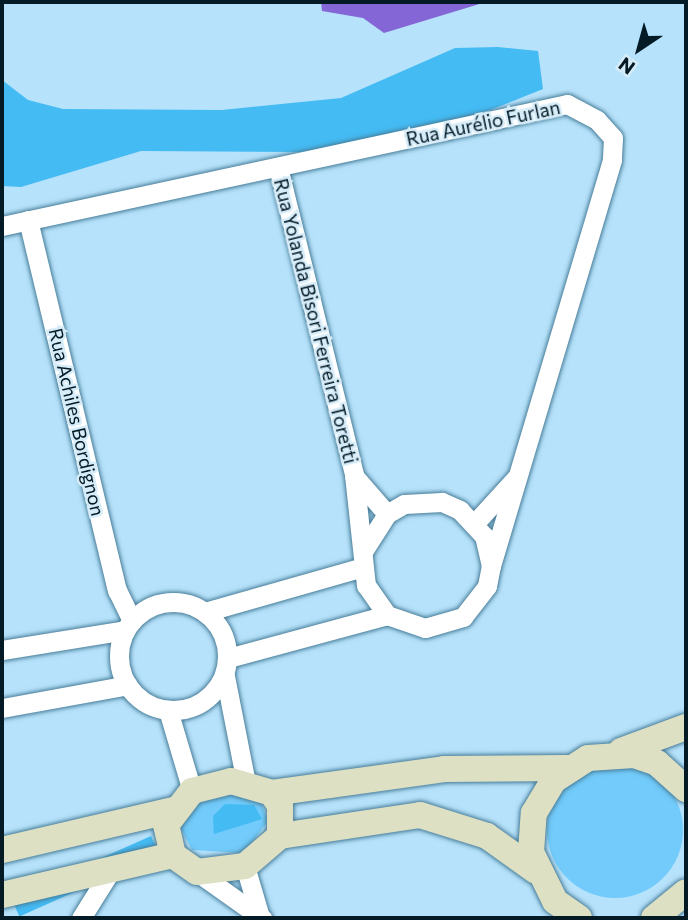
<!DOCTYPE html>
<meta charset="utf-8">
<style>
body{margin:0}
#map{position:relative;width:688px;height:920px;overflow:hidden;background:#b6e2fb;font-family:Commissioner,sans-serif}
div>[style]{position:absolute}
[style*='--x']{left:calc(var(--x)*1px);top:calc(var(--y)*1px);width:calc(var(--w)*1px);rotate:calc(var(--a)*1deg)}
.green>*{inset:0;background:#72cbfa}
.round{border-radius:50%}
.forest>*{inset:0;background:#44bbf3;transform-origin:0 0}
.water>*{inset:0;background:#8566d6}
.roads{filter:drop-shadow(0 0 2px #487d99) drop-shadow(0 0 2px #487d99)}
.street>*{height:19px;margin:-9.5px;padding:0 9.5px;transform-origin:9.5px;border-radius:9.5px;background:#fff}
.street>.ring{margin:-9.5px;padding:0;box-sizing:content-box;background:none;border:19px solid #fff;border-radius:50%}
.secondary>*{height:26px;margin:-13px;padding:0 13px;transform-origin:13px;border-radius:13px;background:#dee0c4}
span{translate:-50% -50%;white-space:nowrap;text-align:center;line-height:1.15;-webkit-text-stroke:5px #d6ecf8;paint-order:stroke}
.street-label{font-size:19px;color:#041a25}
.frame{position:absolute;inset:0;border:4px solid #041a25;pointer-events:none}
.north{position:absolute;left:604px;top:14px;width:70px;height:70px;-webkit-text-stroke:5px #d6ecf8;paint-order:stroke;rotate:216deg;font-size:19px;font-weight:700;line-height:28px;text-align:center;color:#041a25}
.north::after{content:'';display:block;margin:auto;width:24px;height:32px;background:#041a25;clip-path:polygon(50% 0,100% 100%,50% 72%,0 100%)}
</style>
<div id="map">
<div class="green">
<div class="round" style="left:547px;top:762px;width:136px;height:136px"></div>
<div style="clip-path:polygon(219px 791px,259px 798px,268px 821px,244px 853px,192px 850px,180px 827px,183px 807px)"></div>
</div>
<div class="forest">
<div style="clip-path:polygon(498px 47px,538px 51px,543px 89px,433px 133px,301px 152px,141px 151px,21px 187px,2px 186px,2px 80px,28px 100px,63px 109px,222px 110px,341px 98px,455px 48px)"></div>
<div style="clip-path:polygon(225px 804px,254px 805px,262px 819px,214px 834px,213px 816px)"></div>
<div style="left:151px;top:836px;width:20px;height:153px;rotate:66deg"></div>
</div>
<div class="water">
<div style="clip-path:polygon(321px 2px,486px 2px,384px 33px,363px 18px,322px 11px)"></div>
</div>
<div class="roads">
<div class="street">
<div style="--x:278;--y:167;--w:317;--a:76.1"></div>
<div style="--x:354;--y:475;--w:111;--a:83.8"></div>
<div style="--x:366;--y:585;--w:37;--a:55"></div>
<div style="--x:387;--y:615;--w:40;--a:18.9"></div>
<div style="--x:425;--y:628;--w:40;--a:-16"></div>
<div style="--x:463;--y:617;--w:39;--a:-52"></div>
<div style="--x:487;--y:586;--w:20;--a:-79"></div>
<div style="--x:491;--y:566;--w:31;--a:-103"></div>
<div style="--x:484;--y:536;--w:35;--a:-133"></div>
<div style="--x:460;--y:510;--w:20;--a:-156"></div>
<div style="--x:442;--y:502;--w:38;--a:177"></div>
<div style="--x:404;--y:504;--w:20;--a:150"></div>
<div style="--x:387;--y:514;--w:43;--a:122.6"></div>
<div style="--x:28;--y:220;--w:381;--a:76.5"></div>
<div style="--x:117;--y:590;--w:34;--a:64"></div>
<div style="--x:2;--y:226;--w:578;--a:-12.18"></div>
<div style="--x:567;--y:104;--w:34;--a:28"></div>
<div style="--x:597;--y:120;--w:24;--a:48"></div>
<div style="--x:613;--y:138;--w:22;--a:93"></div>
<div style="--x:612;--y:160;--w:424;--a:106.6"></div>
<div style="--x:354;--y:476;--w:50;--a:49"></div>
<div style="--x:475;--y:523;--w:61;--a:-47.7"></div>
<div class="ring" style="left:119px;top:602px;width:89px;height:89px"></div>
<div style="--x:205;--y:612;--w:164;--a:-15.9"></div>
<div style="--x:2;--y:650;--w:125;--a:-9.2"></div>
<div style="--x:228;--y:658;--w:165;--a:-15.1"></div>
<div style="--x:225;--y:676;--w:109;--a:78.9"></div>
<div style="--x:2;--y:708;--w:128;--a:-10.3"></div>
<div style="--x:168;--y:710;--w:84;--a:73.5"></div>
<div style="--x:245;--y:866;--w:53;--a:73.6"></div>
<div style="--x:197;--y:872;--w:80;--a:35.3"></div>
<div style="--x:81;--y:918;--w:60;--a:-57.9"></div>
</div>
<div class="secondary">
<div style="--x:621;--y:751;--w:69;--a:-20.3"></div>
<div style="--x:231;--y:781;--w:43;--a:16.3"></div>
<div style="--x:272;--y:793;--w:15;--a:58"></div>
<div style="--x:280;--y:806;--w:30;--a:90"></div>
<div style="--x:280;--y:836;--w:46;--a:139.4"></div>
<div style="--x:245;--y:866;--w:48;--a:172.9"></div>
<div style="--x:197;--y:872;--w:29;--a:-145"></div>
<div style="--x:173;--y:855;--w:31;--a:-103"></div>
<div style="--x:166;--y:825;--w:43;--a:-52.6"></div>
<div style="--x:192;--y:791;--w:40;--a:-14.4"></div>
<div style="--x:272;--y:793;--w:174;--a:-7.9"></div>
<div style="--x:444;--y:769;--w:124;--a:-0.5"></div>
<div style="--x:280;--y:836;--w:142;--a:-8.5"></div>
<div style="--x:420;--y:815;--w:70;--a:17.4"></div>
<div style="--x:487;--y:836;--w:60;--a:35.5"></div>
<div style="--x:2;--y:850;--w:175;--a:-13.2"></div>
<div style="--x:2;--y:895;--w:176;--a:-13.2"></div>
<div style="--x:579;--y:918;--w:29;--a:-145"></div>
<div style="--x:555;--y:901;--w:55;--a:-116.1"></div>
<div style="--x:531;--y:852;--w:39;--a:-86"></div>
<div style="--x:534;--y:813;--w:39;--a:-59"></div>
<div style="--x:554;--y:780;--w:40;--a:-32.9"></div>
<div style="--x:588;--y:758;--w:46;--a:-3.7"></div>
<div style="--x:634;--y:755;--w:24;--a:19"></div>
<div style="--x:657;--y:763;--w:39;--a:42"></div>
<div style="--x:654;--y:918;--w:41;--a:-39.1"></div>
</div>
</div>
<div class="street-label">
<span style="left:483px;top:123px;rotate:-12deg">Rua Aurélio Furlan</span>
<span style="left:316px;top:321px;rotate:76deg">Rua Yolanda Bisori Ferreira Toretti</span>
<span style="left:77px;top:422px;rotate:77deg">Rua Achiles Bordignon</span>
</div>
<div class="frame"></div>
<div class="north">N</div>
</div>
